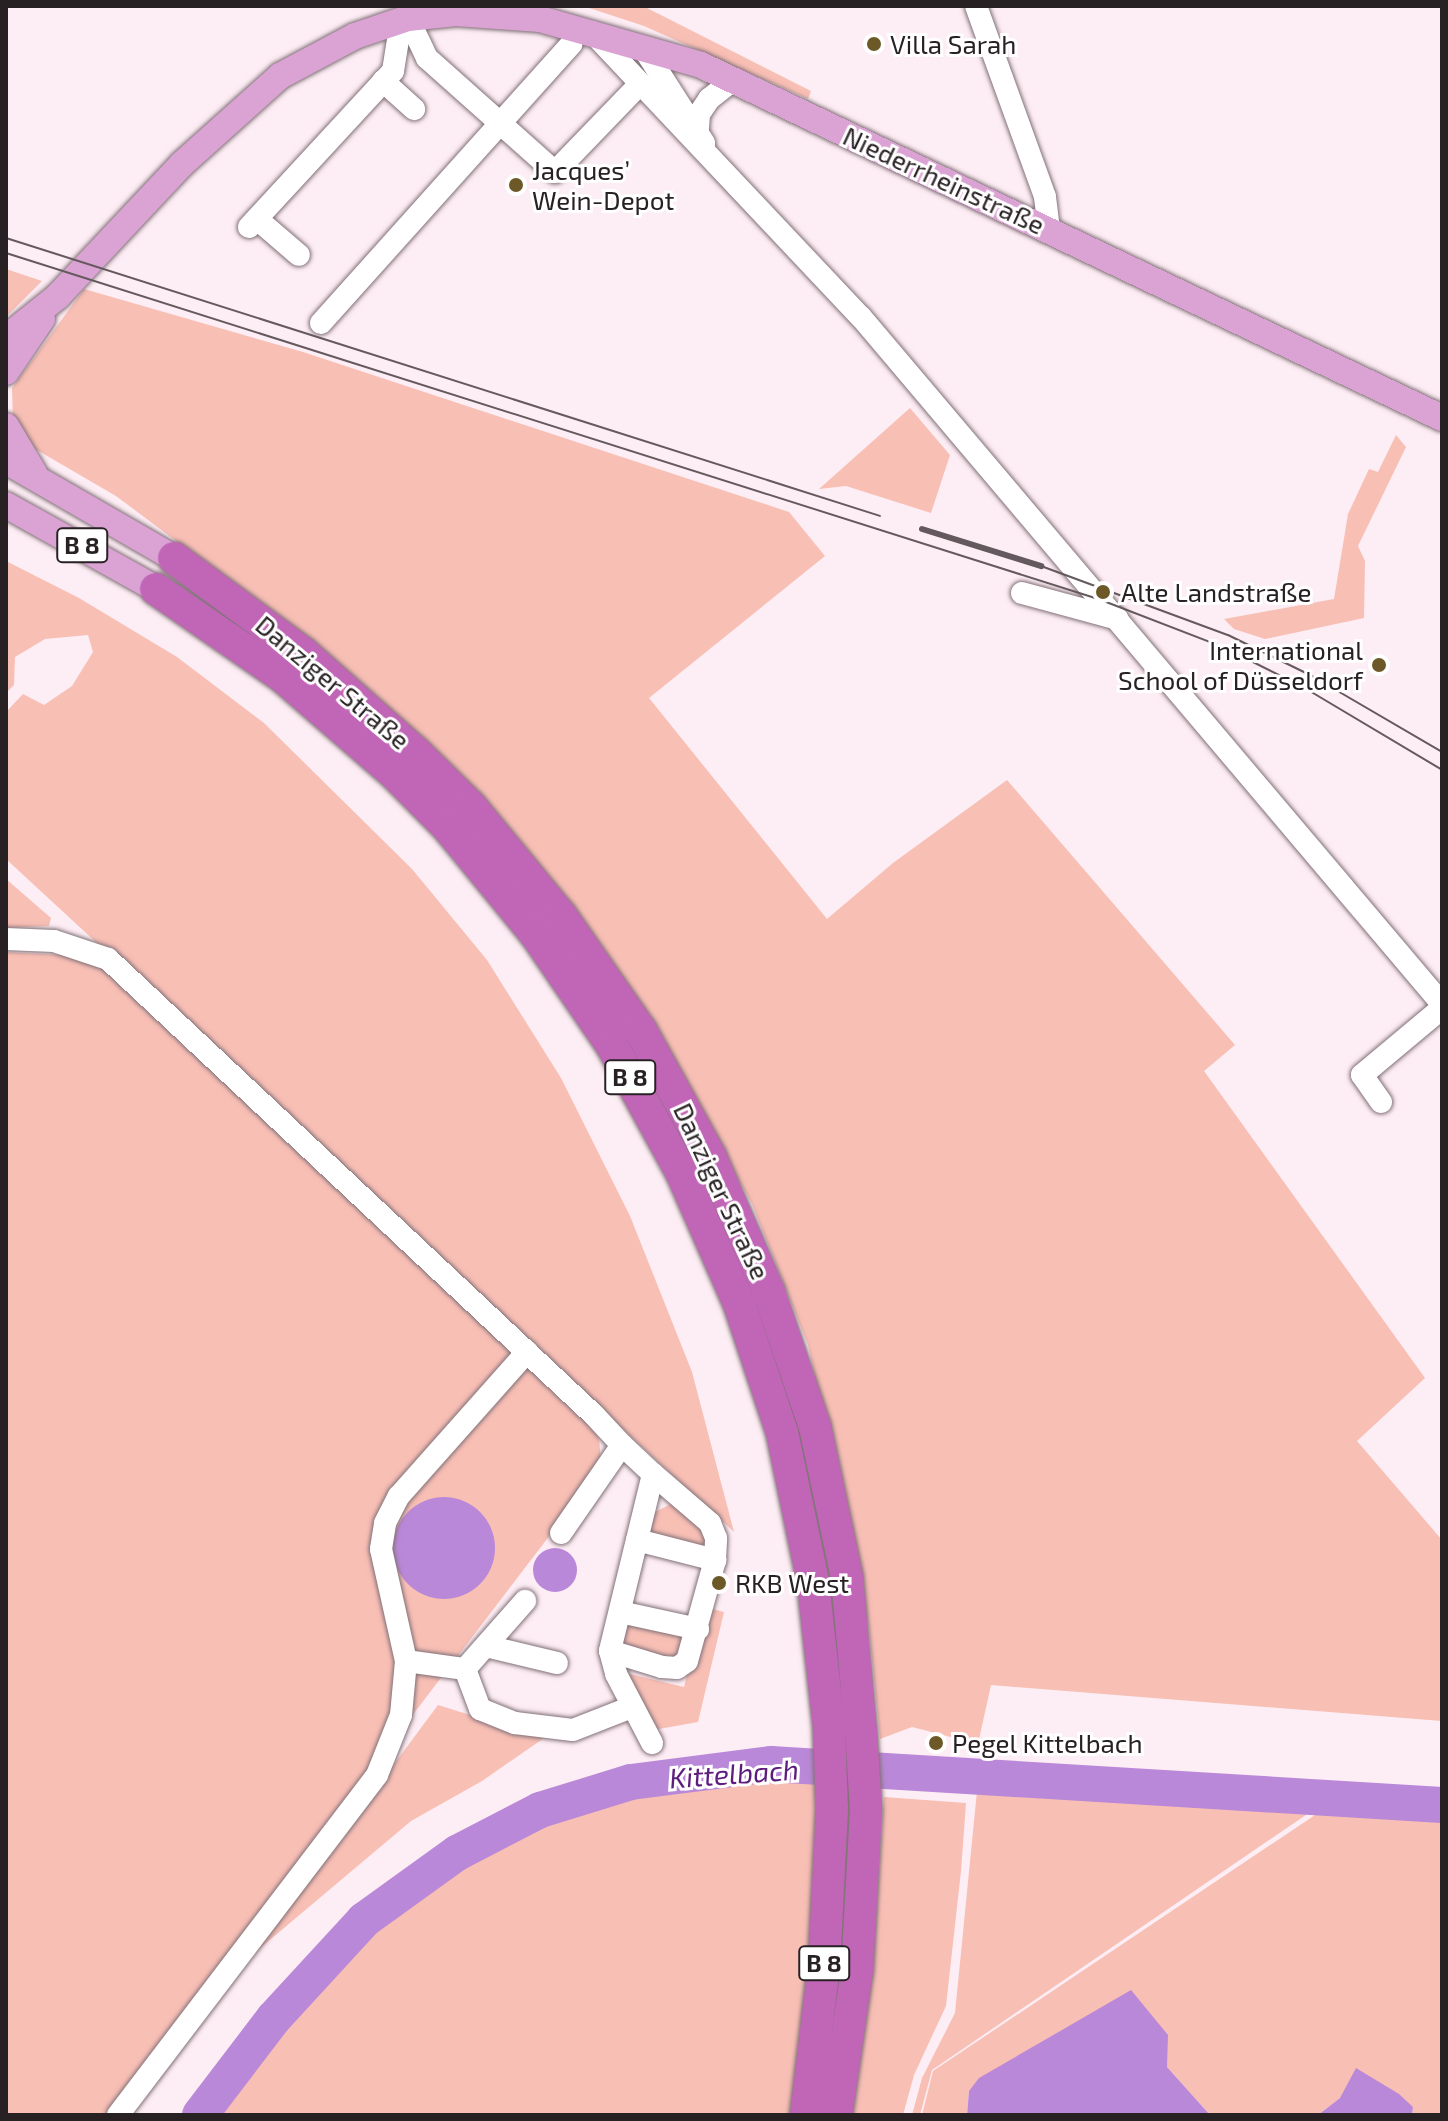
<!DOCTYPE html>
<meta charset="utf-8">
<style>
body{margin:0}
#map{position:relative;width:1448px;height:2121px;overflow:hidden;background:#fdedf4;font-family:"Exo 2",sans-serif}
div>[style]{position:absolute}
[style*='--x']{left:calc(var(--x)*1px);top:calc(var(--y)*1px);width:calc(var(--w)*1px);rotate:calc(var(--a)*1deg)}
.green>*{inset:0;background:#f8bfb5}
.water>*{inset:0;background:#ba88d8}
.round{border-radius:50%}
.river>*{height:36px;margin:-18px;padding:0 18px;transform-origin:18px;border-radius:18px;background:#ba88d8}
.roads{filter:drop-shadow(0 0 2px #817077) drop-shadow(0 0 2px #817077)}
.minor>*{height:22px;margin:-11px;padding:0 11px;transform-origin:11px;border-radius:11px;background:#fff}
.major>*{height:26px;margin:-13px;padding:0 13px;transform-origin:13px;border-radius:13px;background:#daa3d4}
.highway>*{height:32px;margin:-16px;padding:0 16px;transform-origin:16px;border-radius:16px;background:#c166b7}
.tram>*{height:2px;margin:-1px;padding:0 1px;transform-origin:1px;border-radius:1px;background:#645a5e}
.rail>*{height:6px;margin:-3px;padding:0 3px;transform-origin:3px;border-radius:3px;background:#645a5e}
.dots>*{width:22px;height:22px;translate:-50% -50%;box-sizing:border-box;border:4px solid #fff;border-radius:50%}
span{translate:-50% -50%;white-space:nowrap;text-align:center;line-height:1.15;-webkit-text-stroke:6px #fff;paint-order:stroke}
.shield-label span{padding:2px 6px;background:#fff;border:2px solid;border-radius:6px;-webkit-text-stroke-width:0}
.shield-label{font-size:24px;color:#282124;font-weight:700}
.poi-label{font-size:26px;color:#282124}
.left{translate:0 -50%;text-align:left}
.right{translate:-100% -50%;text-align:right}
.street-label{font-size:26px;color:#282124}
.water-label{font-size:28px;color:#5d1d7c;font-style:italic}
.frame{position:absolute;inset:0;border:8px solid #282124;pointer-events:none}
</style>
<div id="map">
<div class="green">
<div style="clip-path:polygon(583px 6px,643px 6px,811px 91px,808px 99px,644px 26px)"></div>
<div style="clip-path:polygon(6px 269px,42px 281px,6px 317px)"></div>
<div style="clip-path:polygon(84px 289px,303px 352px,789px 512px,825px 556px,649px 698px,827px 919px,893px 863px,1007px 780px,1235px 1045px,1204px 1071px,1425px 1378px,1357px 1441px,1442px 1540px,1442px 1721px,991px 1685px,978px 1744px,912px 1727px,880px 1739px,869px 1629px,808px 1345px,752px 1204px,671px 1059px,314px 644px,116px 496px,30px 446px,13px 422px,12px 388px)"></div>
<div style="clip-path:polygon(910px 408px,950px 455px,931px 513px,846px 486px,819px 489px)"></div>
<div style="clip-path:polygon(1396px 435px,1406px 447px,1358px 546px,1365px 561px,1364px 618px,1265px 639px,1234px 629px,1224px 619px,1334px 599px,1348px 514px,1369px 469px,1378px 472px)"></div>
<div style="clip-path:polygon(6px 561px,79px 598px,177px 657px,264px 723px,412px 869px,487px 960px,561px 1078px,630px 1216px,692px 1372px,734px 1532px,6px 859px,6px 712px,23px 694px,44px 705px,72px 686px,93px 652px,88px 635px,45px 639px,15px 657px,14px 685px,6px 693px)"></div>
<div style="clip-path:polygon(6px 879px,51px 918px,49px 926px,6px 928px)"></div>
<div style="clip-path:polygon(6px 952px,62px 955px,100px 967px,589px 1422px,599px 1439px,601px 1460px,586px 1488px,107px 2115px,6px 2115px)"></div>
<div style="clip-path:polygon(675px 1502px,703px 1524px,705px 1543px,697px 1548px,648px 1533px,653px 1513px)"></div>
<div style="clip-path:polygon(704px 1607px,724px 1612px,698px 1722px,653px 1730px,626px 1673px,684px 1687px)"></div>
<div style="clip-path:polygon(633px 1619px,690px 1632px,673px 1662px,623px 1645px,625px 1627px)"></div>
<div style="clip-path:polygon(438px 1705px,544px 1738px,482px 1781px,411px 1821px,253px 1954px)"></div>
<div style="clip-path:polygon(769px 1772px,814px 1774px,818px 1842px,812px 1968px,791px 2115px,208px 2115px,281px 2020px,369px 1925px,462px 1857px,542px 1814px,632px 1788px)"></div>
<div style="clip-path:polygon(978px 1781px,1322px 1804px,932px 2070px,920px 2115px,912px 2115px,922px 2078px,955px 2013px)"></div>
<div style="clip-path:polygon(884px 1797px,966px 1803px,961px 1871px,946px 2006px,914px 2075px,903px 2115px,851px 2115px,872px 1973px)"></div>
<div style="clip-path:polygon(1327px 1807px,1442px 1811px,1442px 2115px,1412px 2115px,1413px 2107px,1340px 2098px,1318px 2115px,1210px 2115px,1167px 2067px,1167px 2048px,978px 2086px,969px 2091px,967px 2115px,922px 2115px,933px 2071px)"></div>
</div>
<div class="water">
<div class="round" style="left:393px;top:1497px;width:102px;height:102px"></div>
<div class="round" style="left:533px;top:1548px;width:44px;height:44px"></div>
<div style="clip-path:polygon(1131px 1990px,1168px 2035px,1167px 2067px,1210px 2115px,967px 2115px,969px 2091px,979px 2078px)"></div>
<div style="clip-path:polygon(1356px 2068px,1399px 2094px,1413px 2107px,1412px 2115px,1318px 2115px,1340px 2098px)"></div>
</div>
<div class="river">
<div style="--x:200;--y:2115;--w:122;--a:-52.7"></div>
<div style="--x:274;--y:2018;--w:133;--a:-47.4"></div>
<div style="--x:364;--y:1920;--w:115;--a:-35.8"></div>
<div style="--x:457;--y:1853;--w:93;--a:-27.4"></div>
<div style="--x:540;--y:1810;--w:95;--a:-17.1"></div>
<div style="--x:631;--y:1782;--w:141;--a:-7.3"></div>
<div style="--x:771;--y:1764;--w:672;--a:3.5"></div>
</div>
<div class="roads">
<div class="minor">
<div style="--x:976;--y:6;--w:203;--a:70.1"></div>
<div style="--x:1045;--y:197;--w:32;--a:83"></div>
<div style="--x:408;--y:18;--w:44;--a:64.6"></div>
<div style="--x:427;--y:58;--w:171;--a:41.7"></div>
<div style="--x:555;--y:172;--w:121;--a:-46"></div>
<div style="--x:592;--y:32;--w:392;--a:46.7"></div>
<div style="--x:861;--y:317;--w:900;--a:49.78"></div>
<div style="--x:644;--y:49;--w:112;--a:57.4"></div>
<div style="--x:383;--y:81;--w:42;--a:42.1"></div>
<div style="--x:698;--y:128;--w:14;--a:-86"></div>
<div style="--x:699;--y:114;--w:18;--a:-56"></div>
<div style="--x:709;--y:99;--w:31;--a:-38"></div>
<div style="--x:257;--y:219;--w:55;--a:40.6"></div>
<div style="--x:249;--y:227;--w:212;--a:-47.3"></div>
<div style="--x:393;--y:71;--w:51;--a:-80.9"></div>
<div style="--x:321;--y:323;--w:375;--a:-48.1"></div>
<div style="--x:1022;--y:593;--w:99;--a:15.2"></div>
<div style="--x:6;--y:939;--w:48;--a:2.4"></div>
<div style="--x:54;--y:941;--w:57;--a:18.4"></div>
<div style="--x:108;--y:959;--w:666;--a:43.18"></div>
<div style="--x:594;--y:1415;--w:41;--a:47"></div>
<div style="--x:622;--y:1445;--w:107;--a:124.7"></div>
<div style="--x:1381;--y:1102;--w:33;--a:-125"></div>
<div style="--x:1362;--y:1075;--w:104;--a:-39.9"></div>
<div style="--x:622;--y:1445;--w:42;--a:43.1"></div>
<div style="--x:653;--y:1474;--w:182;--a:103.7"></div>
<div style="--x:610;--y:1651;--w:24;--a:75"></div>
<div style="--x:616;--y:1674;--w:78;--a:62.4"></div>
<div style="--x:637;--y:1540;--w:81;--a:14.4"></div>
<div style="--x:620;--y:1612;--w:80;--a:12.3"></div>
<div style="--x:486;--y:1646;--w:73;--a:13.5"></div>
<div style="--x:610;--y:1651;--w:54;--a:17.1"></div>
<div style="--x:662;--y:1667;--w:15;--a:4"></div>
<div style="--x:677;--y:1668;--w:12;--a:-35"></div>
<div style="--x:687;--y:1661;--w:105;--a:-74.5"></div>
<div style="--x:715;--y:1560;--w:22;--a:-87"></div>
<div style="--x:716;--y:1538;--w:16;--a:-112"></div>
<div style="--x:710;--y:1523;--w:75;--a:-139.3"></div>
<div style="--x:406;--y:1661;--w:115;--a:-102.6"></div>
<div style="--x:381;--y:1549;--w:26;--a:-81"></div>
<div style="--x:385;--y:1523;--w:30;--a:-63"></div>
<div style="--x:399;--y:1496;--w:193;--a:-48.4"></div>
<div style="--x:465;--y:1669;--w:43;--a:69.4"></div>
<div style="--x:480;--y:1709;--w:38;--a:22"></div>
<div style="--x:515;--y:1723;--w:58;--a:6.9"></div>
<div style="--x:573;--y:1730;--w:63;--a:-21.3"></div>
<div style="--x:118;--y:2115;--w:427;--a:-52.7"></div>
<div style="--x:377;--y:1775;--w:65;--a:-68.2"></div>
<div style="--x:401;--y:1715;--w:54;--a:-84.7"></div>
<div style="--x:406;--y:1661;--w:60;--a:7.7"></div>
<div style="--x:465;--y:1669;--w:91;--a:-48.6"></div>
</div>
<div class="major">
<div style="--x:6;--y:338;--w:67;--a:-38.9"></div>
<div style="--x:58;--y:296;--w:181;--a:-46.8"></div>
<div style="--x:182;--y:164;--w:132;--a:-41.9"></div>
<div style="--x:280;--y:76;--w:85;--a:-28.1"></div>
<div style="--x:355;--y:36;--w:56;--a:-18.8"></div>
<div style="--x:408;--y:18;--w:48;--a:-5.9"></div>
<div style="--x:456;--y:13;--w:84;--a:4.1"></div>
<div style="--x:540;--y:19;--w:167;--a:15.9"></div>
<div style="--x:701;--y:65;--w:821;--a:25.47"></div>
<div style="--x:6;--y:372;--w:64;--a:-55.8"></div>
<div style="--x:6;--y:426;--w:55;--a:59.2"></div>
<div style="--x:6;--y:461;--w:194;--a:30"></div>
<div style="--x:6;--y:505;--w:172;--a:29.2"></div>
</div>
<div class="highway">
<div style="--x:174;--y:558;--w:160;--a:36.4"></div>
<div style="--x:303;--y:653;--w:149;--a:41.5"></div>
<div style="--x:415;--y:752;--w:78;--a:44.5"></div>
<div style="--x:471;--y:807;--w:141;--a:50.5"></div>
<div style="--x:561;--y:916;--w:140;--a:55.2"></div>
<div style="--x:641;--y:1031;--w:143;--a:61.1"></div>
<div style="--x:710;--y:1156;--w:148;--a:66.5"></div>
<div style="--x:769;--y:1292;--w:143;--a:71.2"></div>
<div style="--x:815;--y:1427;--w:154;--a:78"></div>
<div style="--x:847;--y:1578;--w:154;--a:84.8"></div>
<div style="--x:861;--y:1731;--w:79;--a:86.4"></div>
<div style="--x:866;--y:1810;--w:160;--a:93.2"></div>
<div style="--x:857;--y:1970;--w:147;--a:98.2"></div>
<div style="--x:156;--y:589;--w:153;--a:34.6"></div>
<div style="--x:282;--y:676;--w:150;--a:40.9"></div>
<div style="--x:395;--y:774;--w:74;--a:45"></div>
<div style="--x:447;--y:826;--w:139;--a:50.6"></div>
<div style="--x:535;--y:933;--w:138;--a:55.6"></div>
<div style="--x:613;--y:1047;--w:141;--a:61.3"></div>
<div style="--x:681;--y:1171;--w:144;--a:66.3"></div>
<div style="--x:739;--y:1303;--w:136;--a:71.6"></div>
<div style="--x:782;--y:1432;--w:153;--a:78.3"></div>
<div style="--x:813;--y:1582;--w:147;--a:83.7"></div>
<div style="--x:829;--y:1728;--w:81;--a:87.9"></div>
<div style="--x:832;--y:1809;--w:156;--a:92.9"></div>
<div style="--x:824;--y:1965;--w:151;--a:96.8"></div>
</div>
</div>
<div class="tram">
<div style="--x:6;--y:238;--w:917;--a:17.64"></div>
<div style="--x:6;--y:253;--w:1149;--a:17.58"></div>
<div style="--x:1101;--y:600;--w:131;--a:21.1"></div>
<div style="--x:1223;--y:647;--w:89;--a:26.6"></div>
<div style="--x:1303;--y:687;--w:162;--a:30.8"></div>
<div style="--x:1041;--y:566;--w:199;--a:20.3"></div>
<div style="--x:1228;--y:635;--w:93;--a:26"></div>
<div style="--x:1312;--y:676;--w:151;--a:30.3"></div>
</div>
<div class="rail">
<div style="--x:922;--y:529;--w:125;--a:17.3"></div>
</div>
<div class="dots">
<div style="left:874px;top:44px;background:#6c5927"></div>
<div style="left:516px;top:185px;background:#6c5927"></div>
<div style="left:1103px;top:592px;background:#6c5927"></div>
<div style="left:1379px;top:665px;background:#6c5927"></div>
<div style="left:719px;top:1583px;background:#6c5927"></div>
<div style="left:936px;top:1743px;background:#6c5927"></div>
</div>
<div class="shield-label">
<span style="left:82px;top:545px">B 8</span>
<span style="left:630px;top:1077px">B 8</span>
<span style="left:824px;top:1963px">B 8</span>
</div>
<div class="poi-label">
<span class="left" style="left:890px;top:44px">Villa Sarah</span>
<span class="left" style="left:532px;top:185px">Jacques’<br>Wein-Depot</span>
<span class="left" style="left:1121px;top:592px">Alte Landstraße</span>
<span class="right" style="left:1363px;top:665px">International<br>School of Düsseldorf</span>
<span class="left" style="left:735px;top:1583px">RKB West</span>
<span class="left" style="left:952px;top:1743px">Pegel Kittelbach</span>
</div>
<div class="street-label">
<span style="left:944px;top:180px;rotate:25deg">Niederrheinstraße</span>
<span style="left:333px;top:682px;rotate:40deg">Danziger Straße</span>
<span style="left:722px;top:1191px;rotate:65deg">Danziger Straße</span>
</div>
<div class="water-label">
<span style="left:734px;top:1773px;rotate:-4deg">Kittelbach</span>
</div>
<div class="frame"></div>
</div>
